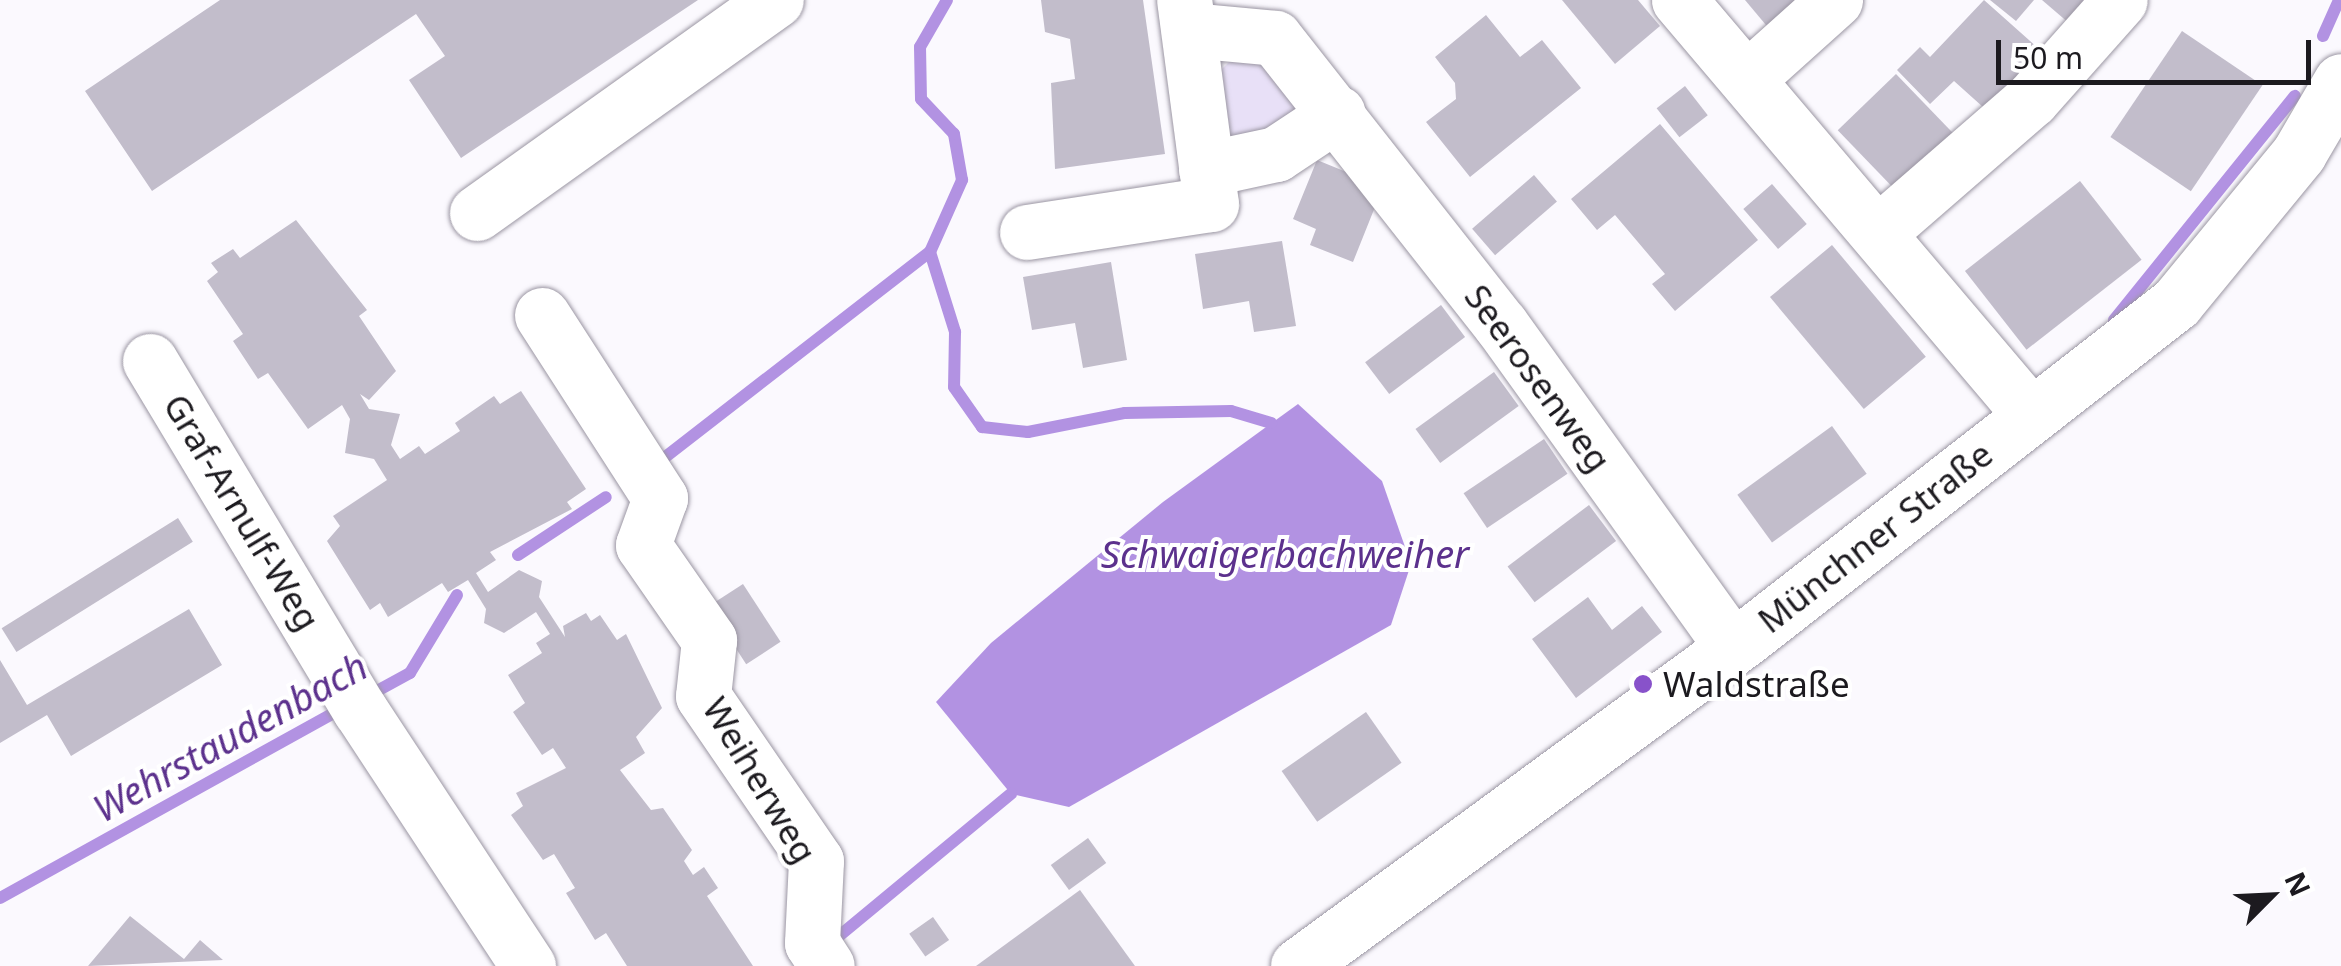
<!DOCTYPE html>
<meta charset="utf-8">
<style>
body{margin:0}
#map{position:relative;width:2341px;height:966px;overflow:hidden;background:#fbf9fe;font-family:"Noto Sans",sans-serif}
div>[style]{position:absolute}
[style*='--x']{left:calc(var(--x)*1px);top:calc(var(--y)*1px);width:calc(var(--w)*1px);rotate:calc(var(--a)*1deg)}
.green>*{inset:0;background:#e8e0f7}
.water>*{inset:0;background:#b292e2}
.stream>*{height:12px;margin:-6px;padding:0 6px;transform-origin:6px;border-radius:6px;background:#b292e2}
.building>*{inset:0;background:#c2bdcb;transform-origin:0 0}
.roads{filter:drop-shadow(0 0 2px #9b96a3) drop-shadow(0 0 2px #9b96a3)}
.minor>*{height:55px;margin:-27.5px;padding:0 27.5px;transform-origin:27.5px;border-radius:27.5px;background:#fff}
.dots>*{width:28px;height:28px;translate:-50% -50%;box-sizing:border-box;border:5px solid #fff;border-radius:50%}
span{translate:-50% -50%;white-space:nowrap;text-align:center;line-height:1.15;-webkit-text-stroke:8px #fff;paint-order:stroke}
.street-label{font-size:35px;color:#1c1a1f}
.poi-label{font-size:35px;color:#1c1a1f}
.left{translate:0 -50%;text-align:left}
.water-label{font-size:38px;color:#5c318d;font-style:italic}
.north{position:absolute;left:2221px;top:846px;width:100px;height:100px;-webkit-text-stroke:8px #fff;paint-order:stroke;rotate:66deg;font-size:28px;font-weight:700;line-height:40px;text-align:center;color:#1c1a1f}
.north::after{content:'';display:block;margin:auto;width:35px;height:45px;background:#1c1a1f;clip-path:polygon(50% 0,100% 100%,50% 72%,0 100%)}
.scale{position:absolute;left:1996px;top:40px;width:315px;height:45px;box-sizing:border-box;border:5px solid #1c1a1f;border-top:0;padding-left:12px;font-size:30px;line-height:35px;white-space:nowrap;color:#1c1a1f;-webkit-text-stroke:8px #fff;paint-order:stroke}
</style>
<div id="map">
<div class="green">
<div style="clip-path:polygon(1232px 59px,1289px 64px,1299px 120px,1232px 138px,1221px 128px,1221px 70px)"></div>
</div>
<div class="water">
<div style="clip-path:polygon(1298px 404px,1382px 481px,1411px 564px,1391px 625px,1069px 807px,1011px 794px,936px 702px,991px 643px,1163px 502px)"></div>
</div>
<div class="stream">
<div style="--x:2323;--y:36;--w:39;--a:-66"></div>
<div style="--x:930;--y:252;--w:84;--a:72.6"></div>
<div style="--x:955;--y:332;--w:55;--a:91"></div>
<div style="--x:954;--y:387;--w:49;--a:55"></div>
<div style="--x:982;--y:427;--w:46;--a:6.2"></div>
<div style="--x:1028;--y:432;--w:99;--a:-11.1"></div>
<div style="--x:1125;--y:413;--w:106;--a:-1.1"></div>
<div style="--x:1231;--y:411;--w:42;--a:16.7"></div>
<div style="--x:2114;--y:320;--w:288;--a:-51.1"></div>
<div style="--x:655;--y:465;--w:348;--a:-37.8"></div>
<div style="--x:930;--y:252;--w:79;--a:-66"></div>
<div style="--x:962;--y:180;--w:47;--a:-99.9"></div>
<div style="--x:954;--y:134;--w:48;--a:-133.3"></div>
<div style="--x:921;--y:99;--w:52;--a:-91.1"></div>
<div style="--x:920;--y:47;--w:54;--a:-60.1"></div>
<div style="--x:518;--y:555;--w:105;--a:-33.4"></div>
<div style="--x:366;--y:697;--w:50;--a:-28.6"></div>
<div style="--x:410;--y:673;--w:91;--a:-58.9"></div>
<div style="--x:0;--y:898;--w:392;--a:-29"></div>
<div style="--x:827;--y:946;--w:239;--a:-39.6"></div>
</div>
<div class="building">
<div style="clip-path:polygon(220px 0,698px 0,461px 158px,409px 80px,445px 56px,416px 14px,152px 191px,85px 91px)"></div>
<div style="clip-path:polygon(1041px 0,1143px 0,1165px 154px,1055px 169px,1051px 83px,1075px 79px,1070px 39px,1045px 32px)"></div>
<div style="clip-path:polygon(1562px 0,1638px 0,1660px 26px,1615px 64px)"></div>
<div style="clip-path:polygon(1745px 0,1820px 0,1776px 37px)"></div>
<div style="clip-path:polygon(1984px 0,2049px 58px,1993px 116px,1954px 81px,1930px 104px,1897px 70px,1920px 47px,1930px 57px)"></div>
<div style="clip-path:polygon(1990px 0,2034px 0,2016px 21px)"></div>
<div style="clip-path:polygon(2042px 0,2091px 0,2070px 24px)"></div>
<div style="clip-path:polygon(1486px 15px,1520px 57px,1542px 40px,1581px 88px,1470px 177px,1426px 122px,1456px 99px,1455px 83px,1435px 57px)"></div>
<div style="left:2182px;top:31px;width:97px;height:128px;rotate:34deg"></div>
<div style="left:1896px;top:74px;width:84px;height:81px;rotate:46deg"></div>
<div style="left:1685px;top:86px;width:37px;height:36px;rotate:52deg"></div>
<div style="clip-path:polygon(1660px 124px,1758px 240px,1675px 311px,1652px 284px,1665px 274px,1615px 215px,1597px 230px,1571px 199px)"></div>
<div style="clip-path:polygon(1317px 160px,1383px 187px,1353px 262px,1310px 245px,1316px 229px,1293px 219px)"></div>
<div style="left:1534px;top:175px;width:35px;height:82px;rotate:49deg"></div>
<div style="left:2080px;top:181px;width:100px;height:146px;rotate:52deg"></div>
<div style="left:1772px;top:184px;width:53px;height:38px;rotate:49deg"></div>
<div style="clip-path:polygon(296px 220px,367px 310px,359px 316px,396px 371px,369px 400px,360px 394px,369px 409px,400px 414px,391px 445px,400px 459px,419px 446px,425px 454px,460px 431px,455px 423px,494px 396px,500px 404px,521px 391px,586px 489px,567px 502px,572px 509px,490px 552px,496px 560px,476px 573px,488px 592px,519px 570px,542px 581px,539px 597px,565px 637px,563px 626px,586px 613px,591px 621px,600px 615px,617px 640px,626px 634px,662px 708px,636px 737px,645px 753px,620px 770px,651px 810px,663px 808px,692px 850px,684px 861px,693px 875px,704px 867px,718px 888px,707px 896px,753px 966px,627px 966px,606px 933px,595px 940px,566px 893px,575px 888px,554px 854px,543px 860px,511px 815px,523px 806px,516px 793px,566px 768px,553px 748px,542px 755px,513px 712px,525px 703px,508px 675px,542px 653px,536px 643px,550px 634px,536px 612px,504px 633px,484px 623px,486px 609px,468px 580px,448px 592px,442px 583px,388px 617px,380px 603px,370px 610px,327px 541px,340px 526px,333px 516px,387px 480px,374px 459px,345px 453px,350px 419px,342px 405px,308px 429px,268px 373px,258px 379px,233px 341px,243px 334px,207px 281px,218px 272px,211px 263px,233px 249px,240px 258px)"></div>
<div style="clip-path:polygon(1282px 241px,1296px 326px,1254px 332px,1249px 301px,1203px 309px,1195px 254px)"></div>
<div style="left:1832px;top:245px;width:146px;height:81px;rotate:50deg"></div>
<div style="clip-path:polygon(1111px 262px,1127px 360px,1083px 368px,1075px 323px,1032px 330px,1023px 277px)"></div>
<div style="left:1441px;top:305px;width:40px;height:95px;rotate:53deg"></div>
<div style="left:1494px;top:372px;width:42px;height:97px;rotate:54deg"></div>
<div style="left:1832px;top:426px;width:59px;height:117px;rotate:54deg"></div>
<div style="left:1544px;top:439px;width:42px;height:97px;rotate:56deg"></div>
<div style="left:1589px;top:505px;width:45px;height:102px;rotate:53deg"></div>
<div style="left:178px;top:518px;width:28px;height:208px;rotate:58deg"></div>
<div style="left:743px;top:584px;width:69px;height:41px;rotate:57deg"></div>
<div style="clip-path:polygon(1588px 597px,1612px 630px,1642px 606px,1662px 632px,1576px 698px,1532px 639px)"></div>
<div style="clip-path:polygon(189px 609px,222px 665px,71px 756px,47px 715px,0 743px,0 660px,27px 705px)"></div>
<div style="left:1366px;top:712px;width:62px;height:103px;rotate:55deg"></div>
<div style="left:1088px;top:838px;width:31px;height:46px;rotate:54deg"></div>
<div style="clip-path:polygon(1080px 890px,1135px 966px,976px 966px)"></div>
<div style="clip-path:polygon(130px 916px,184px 959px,200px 940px,223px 960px,88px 966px)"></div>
<div style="left:933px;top:917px;width:28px;height:29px;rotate:55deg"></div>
</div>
<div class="roads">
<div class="minor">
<div style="--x:1679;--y:0;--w:544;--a:49.7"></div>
<div style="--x:1189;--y:30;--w:86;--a:5.3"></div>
<div style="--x:1275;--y:38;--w:365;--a:51.8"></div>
<div style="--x:1501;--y:325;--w:396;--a:54.3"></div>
<div style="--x:1748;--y:78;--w:117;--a:-41.9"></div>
<div style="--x:1206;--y:169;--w:72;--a:-12.1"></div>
<div style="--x:1276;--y:154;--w:74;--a:-33.5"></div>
<div style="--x:477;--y:213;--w:367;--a:-35.5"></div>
<div style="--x:1880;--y:231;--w:201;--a:-41"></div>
<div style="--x:2032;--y:99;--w:132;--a:-48.4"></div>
<div style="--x:1027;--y:232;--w:186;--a:-8.7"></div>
<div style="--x:1211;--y:204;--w:206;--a:-97.5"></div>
<div style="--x:542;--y:315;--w:218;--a:57.2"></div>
<div style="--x:660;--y:498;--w:50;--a:109.9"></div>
<div style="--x:643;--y:545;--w:116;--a:55.2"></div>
<div style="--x:709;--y:640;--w:56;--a:96.1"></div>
<div style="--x:703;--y:696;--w:200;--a:55.6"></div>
<div style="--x:816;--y:861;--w:82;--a:92.8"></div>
<div style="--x:812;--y:943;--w:27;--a:57"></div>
<div style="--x:150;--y:361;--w:407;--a:59"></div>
<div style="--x:360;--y:710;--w:306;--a:56.7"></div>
<div style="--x:1298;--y:966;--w:555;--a:-36.21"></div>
<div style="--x:1746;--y:638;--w:545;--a:-37.92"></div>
<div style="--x:2176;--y:303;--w:194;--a:-50.6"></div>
<div style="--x:2299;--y:153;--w:83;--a:-59.7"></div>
</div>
</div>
<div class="dots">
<div style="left:1643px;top:684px;background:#8852ca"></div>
</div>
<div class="street-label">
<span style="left:1538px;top:378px;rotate:54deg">Seerosenweg</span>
<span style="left:242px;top:512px;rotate:59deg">Graf-Arnulf-Weg</span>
<span style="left:1875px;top:537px;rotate:-38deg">Münchner Straße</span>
<span style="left:760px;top:780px;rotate:59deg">Weiherweg</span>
</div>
<div class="poi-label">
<span class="left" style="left:1663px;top:684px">Waldstraße</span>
</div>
<div class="water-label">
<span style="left:1285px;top:554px">Schwaigerbachweiher</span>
<span style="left:230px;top:737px;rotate:-29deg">Wehrstaudenbach</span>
</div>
<div class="north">N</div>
<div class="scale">50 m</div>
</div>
